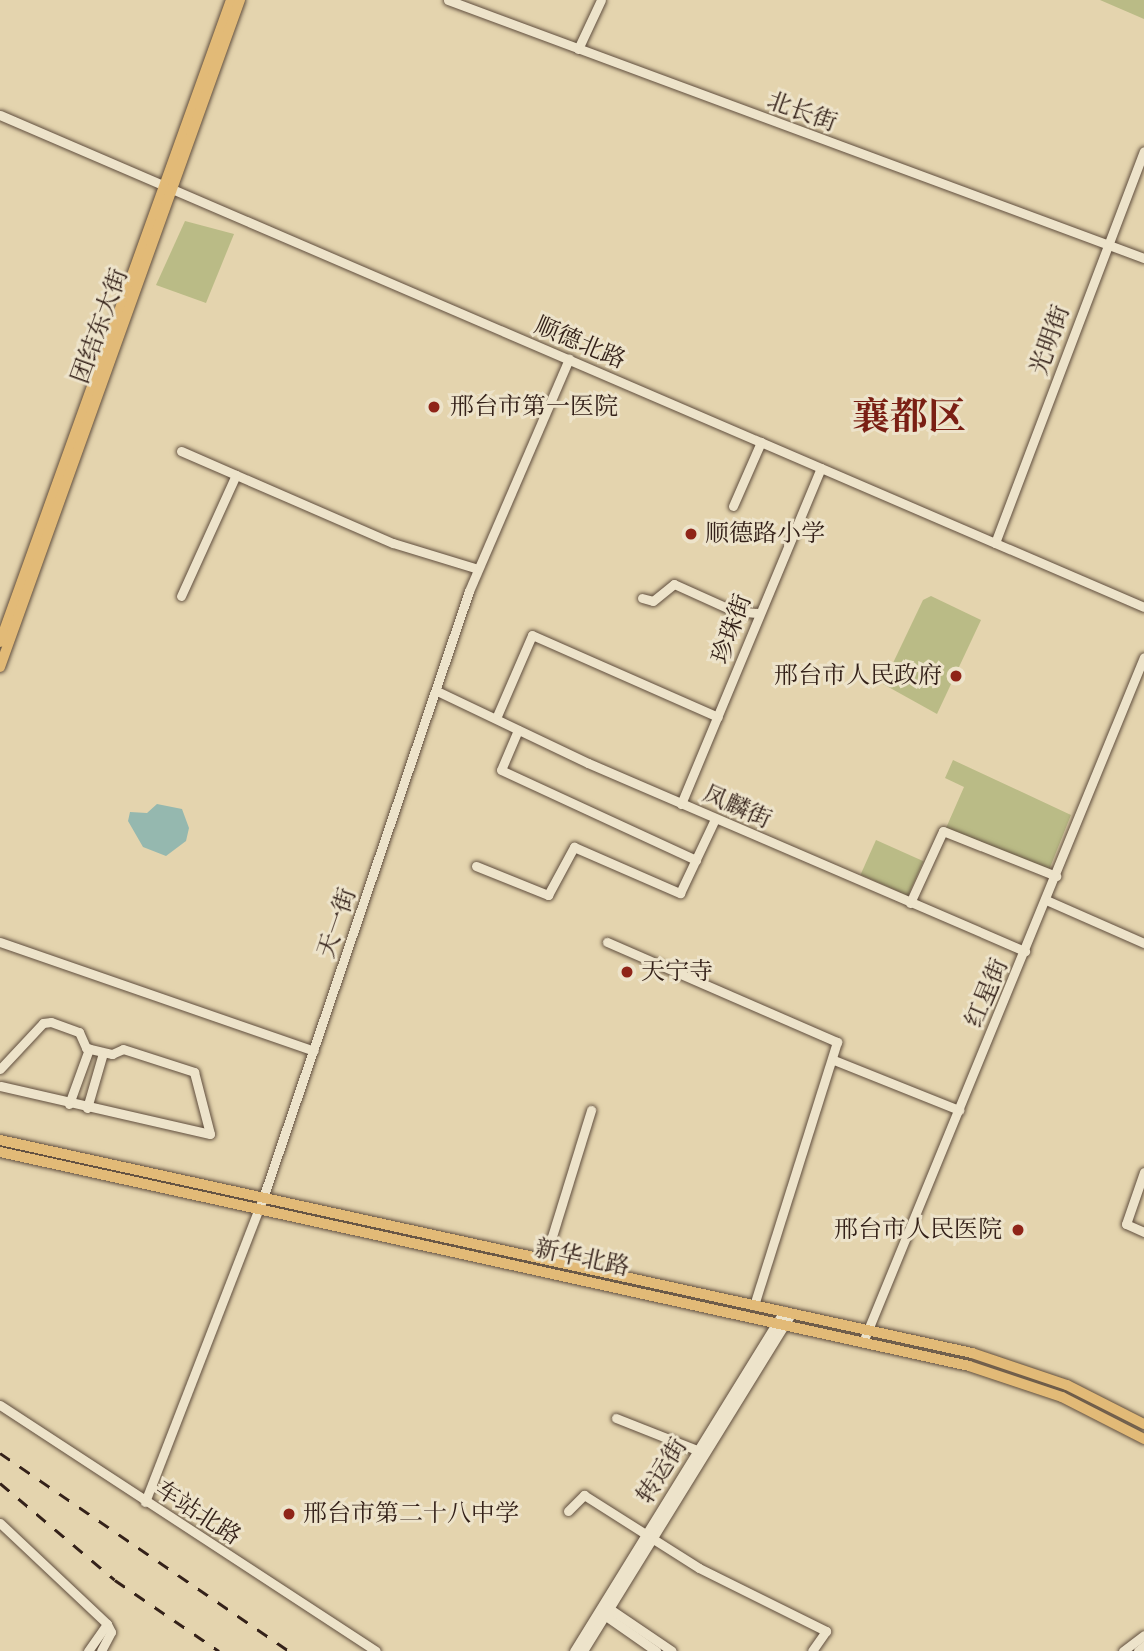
<!DOCTYPE html>
<meta charset="utf-8">
<style>
body{margin:0}
#map{position:relative;width:1144px;height:1651px;overflow:hidden;background:#e4d4ae;font-family:"IM FELL Double Pica","Noto Serif SC",serif}
div>[style]{position:absolute}
[style*='--x']{left:calc(var(--x)*1px);top:calc(var(--y)*1px);width:calc(var(--w)*1px);rotate:calc(var(--a)*1deg)}
.green>*{inset:0;background:#babb86;transform-origin:0 0}
.water>*{inset:0;background:#95b8af}
.roads{filter:drop-shadow(0 0 2px #604e3e) drop-shadow(0 0 2px #604e3e)}
.minor>*{height:9px;margin:-4.5px;padding:0 4.5px;transform-origin:4.5px;border-radius:4.5px;background:#ede3ca}
.major>*{height:10px;margin:-5px;padding:0 5px;transform-origin:5px;border-radius:5px;background:#e2ba77}
.rail>*{height:2.5px;margin-top:-1.25px;transform-origin:0;background:repeating-linear-gradient(90deg,#342119 0 12px,transparent 0 24px)}
.dots>*{width:19px;height:19px;translate:-50% -50%;box-sizing:border-box;border:4px solid #ede3ca;border-radius:50%}
span{translate:-50% -50%;white-space:nowrap;text-align:center;line-height:1.15;-webkit-text-stroke:6px #ede3ca;paint-order:stroke}
.street-label{font-size:24px;color:#342119}
.poi-label{font-size:24px;color:#342119}
.left{translate:0 -50%;text-align:left}
.right{translate:-100% -50%;text-align:right}
.town-label{font-size:38px;color:#7a1f14;font-weight:700}
</style>
<div id="map">
<div class="green">
<div style="clip-path:polygon(1100px 0,1144px 0,1144px 19px)"></div>
<div style="clip-path:polygon(185px 221px,234px 234px,206px 303px,156px 285px)"></div>
<div style="clip-path:polygon(931px 596px,981px 620px,937px 714px,883px 684px,923px 600px)"></div>
<div style="clip-path:polygon(953px 760px,1071px 815px,1049px 870px,946px 828px,964px 787px,945px 778px)"></div>
<div style="left:876px;top:840px;width:52px;height:38px;rotate:24deg"></div>
</div>
<div class="water">
<div style="clip-path:polygon(157px 804px,182px 809px,189px 828px,186px 841px,166px 856px,143px 847px,128px 821px,130px 812px,147px 813px)"></div>
</div>
<div class="roads">
<div class="minor">
<div style="--x:448;--y:0;--w:742;--a:20.34"></div>
<div style="--x:578;--y:49;--w:54;--a:-64.9"></div>
<div style="--x:0;--y:115;--w:1245;--a:23.27"></div>
<div style="--x:181;--y:451;--w:231;--a:23.5"></div>
<div style="--x:393;--y:543;--w:89;--a:17"></div>
<div style="--x:733;--y:506;--w:70;--a:-66.4"></div>
<div style="--x:995;--y:543;--w:419;--a:-69.2"></div>
<div style="--x:181;--y:596;--w:133;--a:-65.6"></div>
<div style="--x:642;--y:598;--w:11;--a:15"></div>
<div style="--x:653;--y:601;--w:27;--a:-39"></div>
<div style="--x:674;--y:584;--w:66;--a:24.2"></div>
<div style="--x:734;--y:611;--w:24;--a:5"></div>
<div style="--x:437;--y:691;--w:167;--a:25.5"></div>
<div style="--x:588;--y:763;--w:476;--a:23.3"></div>
<div style="--x:497;--y:716;--w:88;--a:-66.6"></div>
<div style="--x:532;--y:635;--w:203;--a:23.8"></div>
<div style="--x:518;--y:730;--w:43;--a:113"></div>
<div style="--x:501;--y:770;--w:215;--a:24.8"></div>
<div style="--x:681;--y:804;--w:364;--a:-67.4"></div>
<div style="--x:476;--y:866;--w:78;--a:21.9"></div>
<div style="--x:548;--y:895;--w:55;--a:-61.6"></div>
<div style="--x:574;--y:847;--w:116;--a:23.5"></div>
<div style="--x:680;--y:893;--w:82;--a:-64.7"></div>
<div style="--x:1046;--y:900;--w:107;--a:23.7"></div>
<div style="--x:910;--y:903;--w:79;--a:-65.4"></div>
<div style="--x:943;--y:831;--w:122;--a:21.7"></div>
<div style="--x:0;--y:942;--w:332;--a:19.1"></div>
<div style="--x:607;--y:942;--w:251;--a:23.5"></div>
<div style="--x:837;--y:1042;--w:276;--a:107.5"></div>
<div style="--x:834;--y:1060;--w:135;--a:21.8"></div>
<div style="--x:0;--y:1069;--w:63;--a:-46.9"></div>
<div style="--x:43;--y:1023;--w:8;--a:-7"></div>
<div style="--x:51;--y:1022;--w:30;--a:20"></div>
<div style="--x:79;--y:1032;--w:17;--a:66"></div>
<div style="--x:86;--y:1048;--w:27;--a:13"></div>
<div style="--x:112;--y:1054;--w:12;--a:-24"></div>
<div style="--x:123;--y:1049;--w:75;--a:17.9"></div>
<div style="--x:194;--y:1072;--w:64;--a:75.5"></div>
<div style="--x:210;--y:1134;--w:215;--a:-167.1"></div>
<div style="--x:69;--y:1104;--w:59;--a:-70"></div>
<div style="--x:87;--y:1108;--w:57;--a:-73.8"></div>
<div style="--x:1144;--y:1172;--w:55;--a:109.1"></div>
<div style="--x:1126;--y:1224;--w:20;--a:24"></div>
<div style="--x:545;--y:1259;--w:156;--a:-72.8"></div>
<div style="--x:863;--y:1342;--w:740;--a:-67.7"></div>
<div style="--x:0;--y:1405;--w:449;--a:33.2"></div>
<div style="--x:616;--y:1418;--w:92;--a:21.6"></div>
<div style="--x:145;--y:1502;--w:326;--a:-68.8"></div>
<div style="--x:263;--y:1198;--w:641;--a:-71.25"></div>
<div style="--x:469;--y:591;--w:253;--a:-66.7"></div>
<div style="--x:568;--y:1511;--w:23;--a:-45"></div>
<div style="--x:584;--y:1495;--w:136;--a:32.4"></div>
<div style="--x:699;--y:1568;--w:142;--a:26.4"></div>
<div style="--x:826;--y:1631;--w:24;--a:125"></div>
<div style="--x:0;--y:1523;--w:147;--a:43.3"></div>
<div style="--x:107;--y:1624;--w:9;--a:63"></div>
<div style="--x:111;--y:1632;--w:21;--a:118"></div>
<div style="--x:607;--y:1607;--w:78;--a:34.1"></div>
<div style="--x:603;--y:1614;--w:65;--a:34.9"></div>
<div style="--x:88;--y:1651;--w:33;--a:-55"></div>
<div style="--x:574;--y:1651;--w:400;--a:-58.3"></div>
<div style="--x:583;--y:1651;--w:397;--a:-58.3"></div>
<div style="--x:1123;--y:1651;--w:26;--a:-37"></div>
<div style="--x:1138;--y:1651;--w:8;--a:-40"></div>
</div>
<div class="major">
<div style="--x:0;--y:642;--w:682;--a:-70.21"></div>
<div style="--x:0;--y:667;--w:709;--a:-70.21"></div>
<div style="--x:0;--y:1140;--w:995;--a:12.36"></div>
<div style="--x:972;--y:1353;--w:100;--a:18.6"></div>
<div style="--x:1067;--y:1385;--w:86;--a:26.9"></div>
<div style="--x:0;--y:1152;--w:992;--a:12.45"></div>
<div style="--x:969;--y:1366;--w:98;--a:18.4"></div>
<div style="--x:1062;--y:1397;--w:92;--a:27.1"></div>
</div>
</div>
<div class="rail">
<div style="--x:0;--y:1453;--w:350;--a:34.4"></div>
<div style="--x:0;--y:1483;--w:150;--a:40.1"></div>
<div style="--x:115;--y:1580;--w:126;--a:34.3"></div>
</div>
<div class="dots">
<div style="left:434px;top:407px;background:#8f2418"></div>
<div style="left:691px;top:534px;background:#8f2418"></div>
<div style="left:956px;top:676px;background:#8f2418"></div>
<div style="left:627px;top:972px;background:#8f2418"></div>
<div style="left:1018px;top:1230px;background:#8f2418"></div>
<div style="left:289px;top:1514px;background:#8f2418"></div>
</div>
<div class="street-label">
<span style="left:802px;top:112px;rotate:20deg">北长街</span>
<span style="left:100px;top:326px;rotate:-70deg">团结东大街</span>
<span style="left:1050px;top:340px;rotate:-70deg">光明街</span>
<span style="left:580px;top:343px;rotate:23deg">顺德北路</span>
<span style="left:732px;top:629px;rotate:-70deg">珍珠街</span>
<span style="left:737px;top:807px;rotate:24deg">凤麟街</span>
<span style="left:337px;top:923px;rotate:-71deg">天一街</span>
<span style="left:987px;top:993px;rotate:-67deg">红星街</span>
<span style="left:582px;top:1258px;rotate:12deg">新华北路</span>
<span style="left:662px;top:1471px;rotate:-58deg">转运街</span>
<span style="left:198px;top:1513px;rotate:33deg">车站北路</span>
</div>
<div class="poi-label">
<span class="left" style="left:450px;top:407px">邢台市第一医院</span>
<span class="left" style="left:705px;top:534px">顺德路小学</span>
<span class="right" style="left:942px;top:676px">邢台市人民政府</span>
<span class="left" style="left:641px;top:972px">天宁寺</span>
<span class="right" style="left:1002px;top:1230px">邢台市人民医院</span>
<span class="left" style="left:303px;top:1514px">邢台市第二十八中学</span>
</div>
<div class="town-label">
<span style="left:909px;top:418px">襄都区</span>
</div>
</div>
